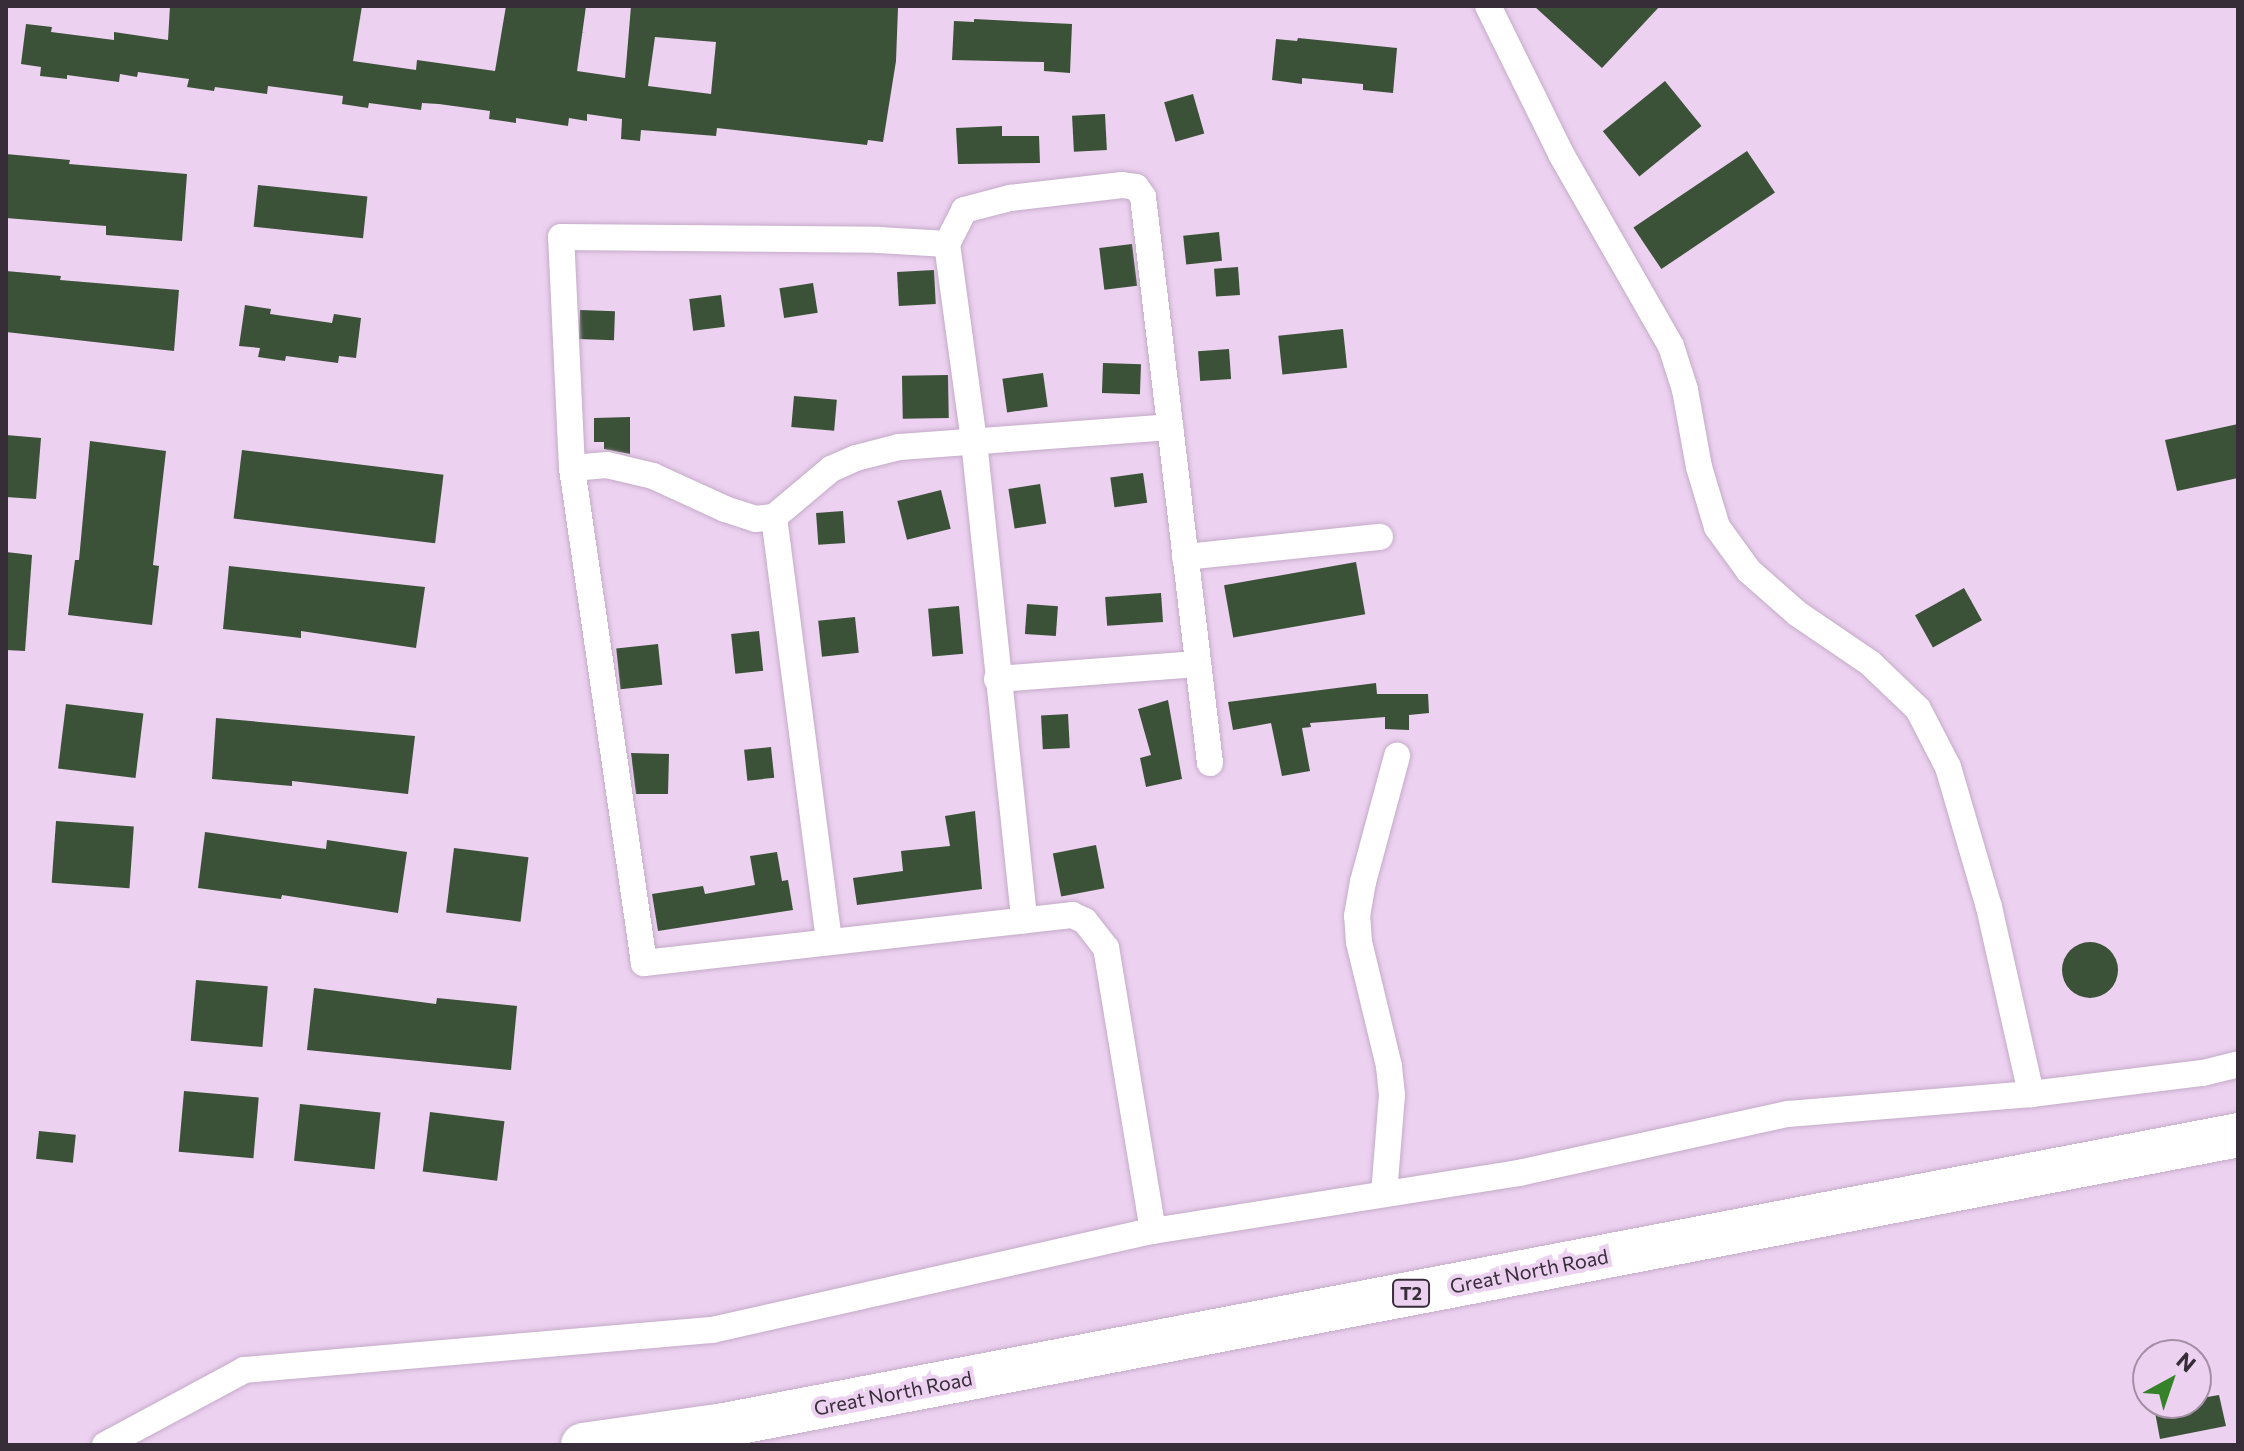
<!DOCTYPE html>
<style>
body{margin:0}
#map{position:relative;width:2244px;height:1451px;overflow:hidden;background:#ecd1f0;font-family:Commissioner,sans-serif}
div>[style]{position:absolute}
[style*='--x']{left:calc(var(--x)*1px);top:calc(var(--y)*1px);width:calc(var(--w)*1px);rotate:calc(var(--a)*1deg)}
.building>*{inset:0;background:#3b5138;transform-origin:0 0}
.round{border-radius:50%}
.roads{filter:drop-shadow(0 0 2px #c4abc8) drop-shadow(0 0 2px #c4abc8)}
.street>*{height:26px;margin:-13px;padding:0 13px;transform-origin:13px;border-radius:13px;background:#fff}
.highway>*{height:44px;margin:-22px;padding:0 22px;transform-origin:22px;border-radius:22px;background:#fff}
span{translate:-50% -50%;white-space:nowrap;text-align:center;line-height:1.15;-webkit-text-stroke:8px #ecd1f0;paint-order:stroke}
.shield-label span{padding:2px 6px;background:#ecd1f0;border:2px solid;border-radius:6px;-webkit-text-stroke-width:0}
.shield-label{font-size:18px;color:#372d39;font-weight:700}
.street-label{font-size:20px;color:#372d39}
.frame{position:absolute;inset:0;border:8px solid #372d39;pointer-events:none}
.north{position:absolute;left:2132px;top:1339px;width:80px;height:80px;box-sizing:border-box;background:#ecd1f0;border:2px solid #a48fa7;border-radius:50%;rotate:40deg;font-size:22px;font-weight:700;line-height:32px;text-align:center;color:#372d39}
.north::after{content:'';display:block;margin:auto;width:28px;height:36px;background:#36822a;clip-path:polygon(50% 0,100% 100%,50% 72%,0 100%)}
</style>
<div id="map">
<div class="building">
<div style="clip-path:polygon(evenodd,170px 6px,362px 6px,353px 61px,416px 70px,417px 60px,495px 71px,506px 6px,586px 6px,577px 71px,625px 78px,631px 6px,898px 8px,896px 61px,883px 142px,868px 140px,867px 145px,717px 128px,716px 136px,641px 130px,640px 141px,621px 139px,622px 119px,587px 114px,587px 121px,569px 118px,568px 126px,516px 118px,516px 123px,489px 119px,490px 111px,439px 104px,422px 103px,421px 110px,369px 103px,368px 108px,342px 104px,343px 96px,268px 86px,267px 94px,215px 87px,214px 91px,187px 87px,189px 79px,138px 72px,137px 77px,120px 74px,119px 82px,67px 75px,67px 79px,40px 76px,41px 67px,21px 64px,26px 24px,52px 27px,51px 32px,114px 40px,114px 32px,168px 40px,170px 6px,655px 37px,716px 42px,711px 94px,648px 86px,655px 37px)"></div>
<div style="clip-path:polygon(1534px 6px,1660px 6px,1602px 68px)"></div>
<div style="clip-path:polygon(974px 19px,1072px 24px,1070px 73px,1044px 71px,1044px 62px,952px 60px,954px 21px,974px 22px)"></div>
<div style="clip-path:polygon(1298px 38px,1397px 48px,1393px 93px,1363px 90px,1363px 84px,1302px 78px,1302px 84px,1272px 80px,1276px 39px,1297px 41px)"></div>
<div style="left:1665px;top:81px;width:58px;height:80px;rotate:51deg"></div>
<div style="left:1193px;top:94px;width:41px;height:30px;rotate:74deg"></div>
<div style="left:1105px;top:114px;width:36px;height:33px;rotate:87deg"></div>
<div style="clip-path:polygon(1002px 126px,1002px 136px,1039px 136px,1040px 163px,958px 164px,956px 128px)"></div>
<div style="left:1747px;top:151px;width:50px;height:137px;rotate:56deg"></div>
<div style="clip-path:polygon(6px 154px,70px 160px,69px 164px,187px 174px,182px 241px,106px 235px,106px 226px,6px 218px)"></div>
<div style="left:258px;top:185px;width:110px;height:42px;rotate:6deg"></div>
<div style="left:1219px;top:232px;width:29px;height:36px;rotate:84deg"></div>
<div style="left:1132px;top:244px;width:42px;height:33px;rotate:83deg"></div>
<div style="left:1238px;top:267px;width:28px;height:24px;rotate:86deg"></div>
<div style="left:934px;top:270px;width:34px;height:37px;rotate:87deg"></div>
<div style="clip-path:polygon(6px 271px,61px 276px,60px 280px,179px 290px,174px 351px,6px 332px)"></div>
<div style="left:813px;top:283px;width:30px;height:34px;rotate:81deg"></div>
<div style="left:721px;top:295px;width:32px;height:32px;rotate:83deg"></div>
<div style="clip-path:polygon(245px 305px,271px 309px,270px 314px,332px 323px,334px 314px,361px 318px,356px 358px,339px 356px,338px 363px,286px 356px,285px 361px,258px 357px,260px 348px,239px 346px)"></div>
<div style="left:580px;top:310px;width:35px;height:29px;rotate:2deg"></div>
<div style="left:1343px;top:329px;width:39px;height:65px;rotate:84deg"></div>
<div style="left:1229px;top:349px;width:30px;height:31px;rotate:86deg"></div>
<div style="left:1103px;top:363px;width:38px;height:30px;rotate:2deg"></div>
<div style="left:1043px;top:373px;width:34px;height:41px;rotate:82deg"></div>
<div style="left:948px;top:375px;width:43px;height:46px;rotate:89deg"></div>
<div style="left:794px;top:396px;width:43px;height:31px;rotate:5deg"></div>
<div style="clip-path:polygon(630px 417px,630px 454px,604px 449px,604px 442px,594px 442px,594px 418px)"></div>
<div style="clip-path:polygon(2238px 424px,2238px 478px,2177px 491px,2165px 440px)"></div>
<div style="clip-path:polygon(6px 435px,41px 438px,36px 499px,6px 497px)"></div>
<div style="clip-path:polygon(90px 441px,166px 451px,153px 565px,159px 566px,152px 625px,68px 615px,75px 560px,79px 560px)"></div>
<div style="left:242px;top:450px;width:203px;height:69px;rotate:7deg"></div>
<div style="left:1143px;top:473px;width:30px;height:33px;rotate:82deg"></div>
<div style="left:1040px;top:484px;width:40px;height:32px;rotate:81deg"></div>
<div style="left:941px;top:490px;width:40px;height:45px;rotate:76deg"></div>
<div style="left:843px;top:511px;width:32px;height:27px;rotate:86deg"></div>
<div style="clip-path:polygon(6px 552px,32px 555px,25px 651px,6px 650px)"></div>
<div style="left:1356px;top:562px;width:53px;height:134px;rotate:80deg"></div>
<div style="clip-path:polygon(229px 566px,425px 587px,416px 648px,301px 631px,301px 638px,223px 629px)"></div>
<div style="left:1964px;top:588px;width:37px;height:56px;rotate:61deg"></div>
<div style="left:1161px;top:593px;width:29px;height:56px;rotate:86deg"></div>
<div style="left:1027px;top:604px;width:31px;height:30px;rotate:4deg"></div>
<div style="left:959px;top:606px;width:48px;height:31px;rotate:85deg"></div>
<div style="left:855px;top:617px;width:36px;height:37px;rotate:84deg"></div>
<div style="left:759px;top:631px;width:40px;height:28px;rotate:84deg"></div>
<div style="left:658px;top:644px;width:41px;height:42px;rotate:84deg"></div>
<div style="clip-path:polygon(1376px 683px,1377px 694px,1428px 694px,1429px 713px,1409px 715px,1409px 730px,1385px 729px,1385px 717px,1310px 723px,1311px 727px,1302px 728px,1310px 771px,1282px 776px,1271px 723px,1233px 730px,1228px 702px)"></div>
<div style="clip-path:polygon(1168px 700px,1182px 779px,1146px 787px,1140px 758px,1151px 755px,1138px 709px)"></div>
<div style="left:66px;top:704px;width:78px;height:65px;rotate:7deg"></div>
<div style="left:1068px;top:714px;width:34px;height:27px;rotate:87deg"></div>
<div style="clip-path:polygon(216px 718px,415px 736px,408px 794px,292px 781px,292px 786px,212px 779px)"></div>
<div style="left:771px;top:747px;width:31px;height:27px;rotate:84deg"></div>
<div style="clip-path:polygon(631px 753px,669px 754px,668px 794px,636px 794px)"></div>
<div style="clip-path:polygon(975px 811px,982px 889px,857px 905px,853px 878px,903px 871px,901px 851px,950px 846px,945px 816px)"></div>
<div style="left:56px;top:821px;width:78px;height:62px;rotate:4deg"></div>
<div style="clip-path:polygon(205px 832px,326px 849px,327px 840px,407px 852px,398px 913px,282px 895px,281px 899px,198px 888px)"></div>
<div style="left:1096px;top:845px;width:44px;height:44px;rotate:79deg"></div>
<div style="left:454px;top:848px;width:75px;height:65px;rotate:7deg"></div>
<div style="clip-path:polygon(777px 852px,782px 881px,788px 880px,793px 910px,658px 931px,652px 894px,703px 886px,705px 894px,755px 885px,750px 856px)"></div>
<div class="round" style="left:2062px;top:942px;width:56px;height:56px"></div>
<div style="left:196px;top:980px;width:72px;height:61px;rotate:5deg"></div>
<div style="clip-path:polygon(314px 988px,436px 1004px,437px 998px,517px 1006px,511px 1070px,307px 1050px)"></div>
<div style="left:184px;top:1091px;width:75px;height:61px;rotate:5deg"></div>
<div style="left:300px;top:1104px;width:81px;height:57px;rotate:6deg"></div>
<div style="left:430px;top:1112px;width:75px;height:60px;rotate:7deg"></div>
<div style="left:39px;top:1131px;width:37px;height:28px;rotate:6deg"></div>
<div style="clip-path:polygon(2219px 1395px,2226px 1426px,2160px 1439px,2154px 1407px,2196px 1403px,2196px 1399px)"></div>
</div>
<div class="roads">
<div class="street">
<div style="--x:1488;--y:6;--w:165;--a:63.7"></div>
<div style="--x:1561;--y:154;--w:221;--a:60.2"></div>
<div style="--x:1671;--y:346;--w:46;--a:72.3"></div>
<div style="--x:1685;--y:390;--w:78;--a:79.7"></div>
<div style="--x:1699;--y:467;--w:63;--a:73.3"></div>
<div style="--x:1717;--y:527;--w:54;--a:54"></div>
<div style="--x:1749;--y:571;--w:65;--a:41.3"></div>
<div style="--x:1798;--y:614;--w:87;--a:34.2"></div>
<div style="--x:1870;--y:663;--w:66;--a:43.8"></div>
<div style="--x:1918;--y:709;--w:65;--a:62.7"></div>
<div style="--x:1948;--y:767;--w:146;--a:73.7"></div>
<div style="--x:1989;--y:907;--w:192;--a:77.3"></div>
<div style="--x:947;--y:244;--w:199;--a:82.2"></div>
<div style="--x:974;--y:441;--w:482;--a:84"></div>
<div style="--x:572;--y:468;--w:35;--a:-5"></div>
<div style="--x:607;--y:465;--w:47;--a:13.4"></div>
<div style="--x:653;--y:476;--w:79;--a:24.6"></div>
<div style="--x:725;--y:509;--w:32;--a:18"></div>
<div style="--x:755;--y:519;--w:19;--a:-6"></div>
<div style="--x:774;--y:517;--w:75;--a:-40.1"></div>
<div style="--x:831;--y:469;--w:27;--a:-24"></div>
<div style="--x:856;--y:458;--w:44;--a:-14.3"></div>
<div style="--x:899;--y:447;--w:272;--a:-4.2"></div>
<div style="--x:774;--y:517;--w:427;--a:82.6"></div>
<div style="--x:1185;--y:557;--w:196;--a:-5.9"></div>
<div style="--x:997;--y:679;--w:201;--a:-4.3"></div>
<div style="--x:1384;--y:1194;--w:99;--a:-85.4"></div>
<div style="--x:1392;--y:1095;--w:29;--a:-96"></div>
<div style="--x:1389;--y:1066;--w:128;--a:-103.6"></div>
<div style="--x:1359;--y:942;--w:26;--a:-94"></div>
<div style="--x:1357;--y:916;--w:35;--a:-80"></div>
<div style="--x:1363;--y:882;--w:131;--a:-74.9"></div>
<div style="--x:1153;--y:1231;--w:287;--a:-99.4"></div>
<div style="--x:1106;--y:948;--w:34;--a:-128"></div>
<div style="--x:1085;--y:921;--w:14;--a:-155"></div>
<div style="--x:1072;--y:915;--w:431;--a:173.6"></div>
<div style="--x:644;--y:963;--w:500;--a:-98.28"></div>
<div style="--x:572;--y:468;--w:231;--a:-92.7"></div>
<div style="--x:561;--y:237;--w:318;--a:0.5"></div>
<div style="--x:879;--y:240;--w:68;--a:3.4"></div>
<div style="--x:947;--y:244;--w:38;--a:-63"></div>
<div style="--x:964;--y:210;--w:48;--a:-14.6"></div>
<div style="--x:1010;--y:198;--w:113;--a:-6.6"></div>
<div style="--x:1122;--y:185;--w:14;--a:8"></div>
<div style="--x:1136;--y:187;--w:12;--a:55"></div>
<div style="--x:1143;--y:197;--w:570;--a:83.25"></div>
<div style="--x:105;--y:1445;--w:158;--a:-28.3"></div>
<div style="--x:244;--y:1370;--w:470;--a:-4.9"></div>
<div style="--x:712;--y:1330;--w:452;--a:-12.7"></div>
<div style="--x:1153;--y:1231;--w:371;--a:-9"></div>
<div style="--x:1519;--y:1173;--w:275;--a:-12.4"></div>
<div style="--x:1788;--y:1114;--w:244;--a:-4.7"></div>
<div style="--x:2031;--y:1094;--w:173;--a:-7"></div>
<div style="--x:2203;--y:1073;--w:36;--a:-14"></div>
</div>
<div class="highway">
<div style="--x:583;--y:1445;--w:137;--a:-8"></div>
<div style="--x:719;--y:1426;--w:1547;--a:-10.84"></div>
</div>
</div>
<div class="shield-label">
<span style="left:1411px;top:1293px">T2</span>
</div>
<div class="street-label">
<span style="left:1529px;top:1271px;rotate:-11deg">Great North Road</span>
<span style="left:893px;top:1393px;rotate:-11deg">Great North Road</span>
</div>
<div class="frame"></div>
<div class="north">N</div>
</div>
